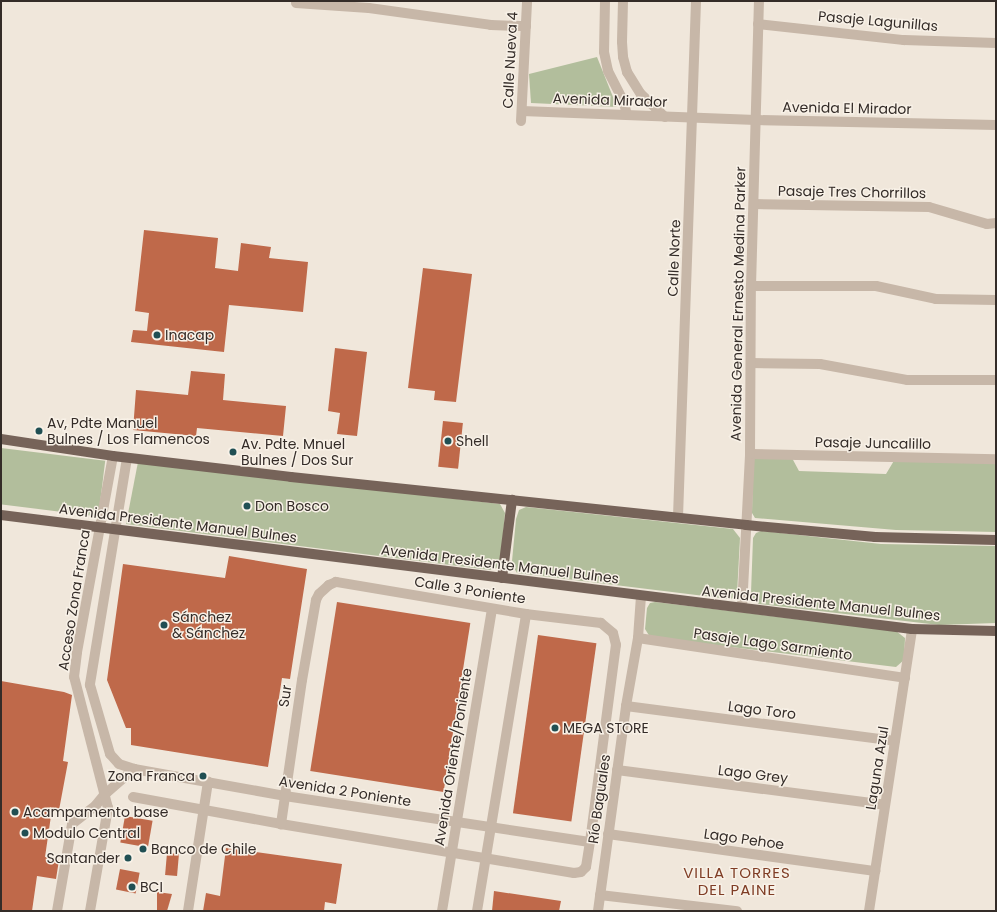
<!DOCTYPE html>
<meta charset="utf-8">
<style>
body{margin:0}
#map{position:relative;width:997px;height:912px;overflow:hidden;background:#f0e7db;font-family:Poppins,sans-serif}
div>[style]{position:absolute}
[style*='--x']{left:calc(var(--x)*1px);top:calc(var(--y)*1px);width:calc(var(--w)*1px);rotate:calc(var(--a)*1deg)}
.green>*{inset:0;background:#b2be9c;transform-origin:0 0}
.building>*{inset:0;background:#bf694a;transform-origin:0 0}
.minor>*{height:10px;margin:-5px;padding:0 5px;transform-origin:5px;border-radius:5px;background:#c7b7a8}
.tertiary>*{height:10px;margin:-5px;padding:0 5px;transform-origin:5px;border-radius:5px;background:#c7b7a8}
.primary>*{height:10px;margin:-5px;padding:0 5px;transform-origin:5px;border-radius:5px;background:#766359}
.dots>*{width:11px;height:11px;translate:-50% -50%;box-sizing:border-box;border:2px solid #f8f1e7;border-radius:50%}
span{translate:-50% -50%;white-space:nowrap;text-align:center;line-height:1.15;-webkit-text-stroke:3px #f8f1e7;paint-order:stroke}
.street-label{font-size:14px;color:#342c28}
.poi-label{font-size:14px;color:#342c28}
.left{translate:0 -50%;text-align:left}
.right{translate:-100% -50%;text-align:right}
.neighbourhood-label{font-size:15px;color:#7f3d25;letter-spacing:1px}
.frame{position:absolute;inset:0;border:2px solid #342c28;pointer-events:none}
</style>
<div id="map">
<div class="green">
<div style="clip-path:polygon(597px 57px,617px 107px,531px 103px,529px 74px)"></div>
<div style="left:1px;top:448px;width:105px;height:56px;rotate:7deg"></div>
<div style="clip-path:polygon(753px 457px,792px 458px,799px 471px,886px 474px,895px 459px,996px 460px,996px 532px,896px 530px,755px 518px,752px 513px)"></div>
<div style="clip-path:polygon(138px 462px,500px 504px,505px 513px,501px 558px,497px 568px,490px 570px,126px 524px)"></div>
<div style="clip-path:polygon(526px 507px,733px 529px,740px 538px,737px 594px,734px 598px,729px 599px,517px 573px,514px 568px,512px 561px,516px 519px,519px 510px)"></div>
<div style="clip-path:polygon(761px 531px,881px 544px,996px 546px,996px 623px,939px 625px,759px 604px,753px 600px,751px 593px,753px 538px,756px 533px)"></div>
<div style="clip-path:polygon(655px 602px,896px 631px,905px 638px,904px 660px,896px 667px,650px 637px,645px 629px,647px 608px,650px 603px)"></div>
</div>
<div class="building">
<div style="clip-path:polygon(144px 230px,218px 238px,215px 268px,238px 271px,241px 243px,271px 247px,269px 258px,308px 262px,303px 312px,229px 305px,224px 352px,131px 342px,133px 330px,147px 331px,149px 313px,135px 311px)"></div>
<div style="clip-path:polygon(423px 268px,472px 274px,456px 402px,434px 400px,435px 391px,408px 388px)"></div>
<div style="clip-path:polygon(335px 348px,367px 352px,357px 436px,337px 434px,340px 413px,328px 411px)"></div>
<div style="clip-path:polygon(191px 371px,225px 374px,223px 400px,286px 406px,283px 436px,197px 428px,196px 436px,133px 430px,136px 390px,188px 395px)"></div>
<div style="left:443px;top:421px;width:20px;height:46px;rotate:6deg"></div>
<div style="clip-path:polygon(229px 556px,307px 569px,290px 679px,282px 678px,268px 767px,131px 745px,131px 728px,126px 728px,107px 680px,123px 564px,225px 578px)"></div>
<div style="left:337px;top:602px;width:135px;height:171px;rotate:9deg"></div>
<div style="left:538px;top:635px;width:59px;height:180px;rotate:8deg"></div>
<div style="clip-path:polygon(1px 681px,64px 692px,72px 695px,63px 761px,68px 762px,59px 810px,52px 809px,45px 857px,59px 860px,56px 879px,37px 876px,32px 911px,1px 911px)"></div>
<div style="left:125px;top:816px;width:28px;height:27px;rotate:10deg"></div>
<div style="clip-path:polygon(226px 848px,342px 864px,336px 904px,325px 902px,324px 911px,203px 911px,206px 893px,220px 896px)"></div>
<div style="left:167px;top:853px;width:12px;height:22px;rotate:5deg"></div>
<div style="left:120px;top:869px;width:20px;height:21px;rotate:11deg"></div>
<div style="clip-path:polygon(494px 891px,561px 901px,559px 911px,492px 911px)"></div>
<div style="clip-path:polygon(157px 892px,172px 894px,167px 911px,157px 911px)"></div>
</div>
<div class="minor">
<div style="--x:605;--y:1;--w:51;--a:91.1"></div>
<div style="--x:604;--y:52;--w:19;--a:78"></div>
<div style="--x:608;--y:71;--w:36;--a:63"></div>
<div style="--x:624;--y:103;--w:12;--a:76"></div>
<div style="--x:623;--y:1;--w:41;--a:91.4"></div>
<div style="--x:622;--y:42;--w:15;--a:86"></div>
<div style="--x:623;--y:57;--w:16;--a:75"></div>
<div style="--x:627;--y:72;--w:26;--a:58"></div>
<div style="--x:641;--y:94;--w:33;--a:44"></div>
<div style="--x:296;--y:3;--w:73;--a:3.9"></div>
<div style="--x:369;--y:8;--w:123;--a:7.9"></div>
<div style="--x:491;--y:25;--w:35;--a:2"></div>
<div style="--x:758;--y:24;--w:147;--a:6.3"></div>
<div style="--x:904;--y:40;--w:92;--a:1.9"></div>
<div style="--x:522;--y:111;--w:234;--a:2.2"></div>
<div style="--x:756;--y:120;--w:240;--a:1.2"></div>
<div style="--x:521;--y:121;--w:120;--a:-87.1"></div>
<div style="--x:754;--y:204;--w:175;--a:1"></div>
<div style="--x:929;--y:207;--w:60;--a:16.3"></div>
<div style="--x:987;--y:224;--w:9;--a:-6"></div>
<div style="--x:751;--y:286;--w:125;--a:0"></div>
<div style="--x:876;--y:286;--w:61;--a:12.2"></div>
<div style="--x:936;--y:299;--w:60;--a:1"></div>
<div style="--x:751;--y:363;--w:69;--a:0.8"></div>
<div style="--x:820;--y:364;--w:88;--a:10.4"></div>
<div style="--x:907;--y:380;--w:89;--a:0"></div>
<div style="--x:750;--y:454;--w:246;--a:1.2"></div>
<div style="--x:678;--y:517;--w:516;--a:-88"></div>
<div style="--x:638;--y:638;--w:270;--a:8.5"></div>
<div style="--x:626;--y:706;--w:271;--a:7.4"></div>
<div style="--x:617;--y:770;--w:270;--a:7.4"></div>
<div style="--x:104;--y:795;--w:40;--a:-41"></div>
<div style="--x:134;--y:769;--w:153;--a:10.1"></div>
<div style="--x:285;--y:796;--w:308;--a:8.6"></div>
<div style="--x:133;--y:797;--w:150;--a:10.3"></div>
<div style="--x:281;--y:824;--w:297;--a:9.5"></div>
<div style="--x:574;--y:873;--w:7;--a:-8"></div>
<div style="--x:581;--y:872;--w:7;--a:-45"></div>
<div style="--x:586;--y:867;--w:25;--a:-81"></div>
<div style="--x:590;--y:842;--w:199;--a:-82.5"></div>
<div style="--x:616;--y:645;--w:12;--a:-104"></div>
<div style="--x:613;--y:633;--w:16;--a:-140"></div>
<div style="--x:601;--y:623;--w:76;--a:-173.2"></div>
<div style="--x:526;--y:614;--w:193;--a:-170.4"></div>
<div style="--x:336;--y:582;--w:8;--a:157"></div>
<div style="--x:329;--y:585;--w:13;--a:138"></div>
<div style="--x:319;--y:594;--w:7;--a:117"></div>
<div style="--x:316;--y:600;--w:81;--a:99.9"></div>
<div style="--x:302;--y:680;--w:146;--a:98.3"></div>
<div style="--x:608;--y:834;--w:270;--a:7.9"></div>
<div style="--x:600;--y:895;--w:138;--a:6.7"></div>
<div style="--x:188;--y:911;--w:131;--a:-81.2"></div>
<div style="--x:442;--y:911;--w:306;--a:-80.6"></div>
<div style="--x:477;--y:911;--w:301;--a:-80.6"></div>
<div style="--x:598;--y:911;--w:207;--a:-82.2"></div>
<div style="--x:626;--y:706;--w:69;--a:-80"></div>
<div style="--x:638;--y:638;--w:42;--a:-85.9"></div>
<div style="--x:869;--y:911;--w:285;--a:-81.3"></div>
</div>
<div class="tertiary">
<div style="--x:127;--y:458;--w:230;--a:99.3"></div>
<div style="--x:90;--y:685;--w:72;--a:73.8"></div>
<div style="--x:110;--y:754;--w:13;--a:48"></div>
<div style="--x:119;--y:764;--w:16;--a:18"></div>
<div style="--x:742;--y:608;--w:154;--a:-87"></div>
<div style="--x:750;--y:454;--w:168;--a:-89.7"></div>
<div style="--x:751;--y:286;--w:285;--a:-88.4"></div>
<div style="--x:57;--y:911;--w:88;--a:-80.2"></div>
<div style="--x:72;--y:824;--w:31;--a:-38"></div>
<div style="--x:96;--y:805;--w:13;--a:-51"></div>
<div style="--x:90;--y:911;--w:105;--a:-80.1"></div>
<div style="--x:108;--y:808;--w:135;--a:-104.5"></div>
<div style="--x:74;--y:677;--w:25;--a:-83"></div>
<div style="--x:77;--y:652;--w:199;--a:-79.6"></div>
</div>
<div class="primary">
<div style="--x:1;--y:439;--w:113;--a:8.6"></div>
<div style="--x:113;--y:456;--w:179;--a:6.7"></div>
<div style="--x:291;--y:477;--w:458;--a:6"></div>
<div style="--x:746;--y:525;--w:130;--a:5.3"></div>
<div style="--x:875;--y:537;--w:121;--a:1.4"></div>
<div style="--x:1;--y:515;--w:918;--a:7.13"></div>
<div style="--x:912;--y:629;--w:84;--a:1.4"></div>
<div style="--x:502;--y:578;--w:79;--a:-82.7"></div>
</div>
<div class="dots">
<div style="left:157px;top:335px;background:#204f53"></div>
<div style="left:39px;top:431px;background:#204f53"></div>
<div style="left:448px;top:441px;background:#204f53"></div>
<div style="left:233px;top:452px;background:#204f53"></div>
<div style="left:247px;top:506px;background:#204f53"></div>
<div style="left:164px;top:625px;background:#204f53"></div>
<div style="left:555px;top:728px;background:#204f53"></div>
<div style="left:203px;top:776px;background:#204f53"></div>
<div style="left:15px;top:812px;background:#204f53"></div>
<div style="left:25px;top:833px;background:#204f53"></div>
<div style="left:143px;top:849px;background:#204f53"></div>
<div style="left:128px;top:858px;background:#204f53"></div>
<div style="left:132px;top:887px;background:#204f53"></div>
</div>
<div class="street-label">
<span style="left:878px;top:21px;rotate:5deg">Pasaje Lagunillas</span>
<span style="left:510px;top:60px;rotate:-87deg">Calle Nueva 4</span>
<span style="left:610px;top:100px;rotate:2deg">Avenida Mirador</span>
<span style="left:847px;top:108px;rotate:1deg">Avenida El Mirador</span>
<span style="left:852px;top:192px;rotate:1deg">Pasaje Tres Chorrillos</span>
<span style="left:674px;top:258px;rotate:-88deg">Calle Norte</span>
<span style="left:738px;top:304px;rotate:-89deg">Avenida General Ernesto Medina Parker</span>
<span style="left:873px;top:443px;rotate:1deg">Pasaje Juncalillo</span>
<span style="left:178px;top:523px;rotate:7deg">Avenida Presidente Manuel Bulnes</span>
<span style="left:500px;top:564px;rotate:7deg">Avenida Presidente Manuel Bulnes</span>
<span style="left:470px;top:590px;rotate:9deg">Calle 3 Poniente</span>
<span style="left:74px;top:600px;rotate:-81deg">Acceso Zona Franca</span>
<span style="left:821px;top:603px;rotate:6deg">Avenida Presidente Manuel Bulnes</span>
<span style="left:773px;top:644px;rotate:8deg">Pasaje Lago Sarmiento</span>
<span style="left:285px;top:696px;rotate:-82deg">Sur</span>
<span style="left:762px;top:710px;rotate:7deg">Lago Toro</span>
<span style="left:453px;top:757px;rotate:-81deg">Avenida Oriente/Poniente</span>
<span style="left:877px;top:768px;rotate:-81deg">Laguna Azul</span>
<span style="left:753px;top:774px;rotate:7deg">Lago Grey</span>
<span style="left:345px;top:791px;rotate:9deg">Avenida 2 Poniente</span>
<span style="left:599px;top:799px;rotate:-82deg">Río Baguales</span>
<span style="left:744px;top:839px;rotate:8deg">Lago Pehoe</span>
</div>
<div class="poi-label">
<span class="left" style="left:165px;top:335px">Inacap</span>
<span class="left" style="left:47px;top:431px">Av, Pdte Manuel<br>Bulnes / Los Flamencos</span>
<span class="left" style="left:456px;top:441px">Shell</span>
<span class="left" style="left:241px;top:452px">Av. Pdte. Mnuel<br>Bulnes / Dos Sur</span>
<span class="left" style="left:255px;top:506px">Don Bosco</span>
<span class="left" style="left:172px;top:625px">Sánchez<br>&amp; Sánchez</span>
<span class="left" style="left:563px;top:728px">MEGA STORE</span>
<span class="right" style="left:195px;top:776px">Zona Franca</span>
<span class="left" style="left:23px;top:812px">Acampamento base</span>
<span class="left" style="left:33px;top:833px">Modulo Central</span>
<span class="left" style="left:151px;top:849px">Banco de Chile</span>
<span class="right" style="left:120px;top:858px">Santander</span>
<span class="left" style="left:140px;top:887px">BCI</span>
</div>
<div class="neighbourhood-label">
<span style="left:737px;top:881px">VILLA TORRES<br>DEL PAINE</span>
</div>
<div class="frame"></div>
</div>
